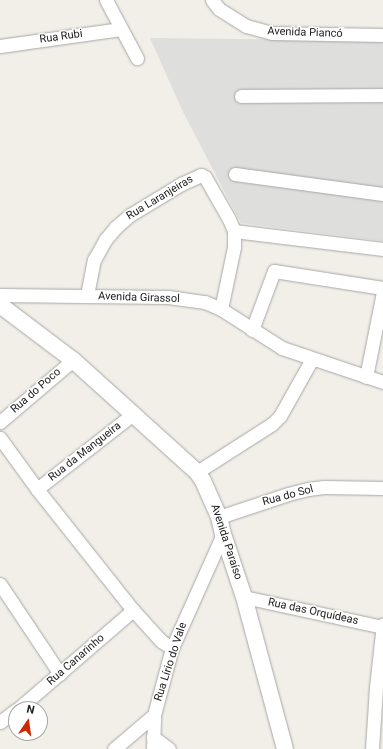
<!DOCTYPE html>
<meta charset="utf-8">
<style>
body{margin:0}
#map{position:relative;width:383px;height:749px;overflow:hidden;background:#f1efe7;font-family:Roboto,sans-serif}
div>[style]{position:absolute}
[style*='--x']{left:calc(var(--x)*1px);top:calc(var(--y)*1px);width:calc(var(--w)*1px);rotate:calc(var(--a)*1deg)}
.residential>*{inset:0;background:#dededd}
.roads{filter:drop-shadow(0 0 1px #a7a7a7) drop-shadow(0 0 1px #a7a7a7)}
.minor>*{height:13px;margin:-6.5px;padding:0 6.5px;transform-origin:6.5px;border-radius:6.5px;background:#fff}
.tertiary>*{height:16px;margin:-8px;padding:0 8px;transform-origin:8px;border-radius:8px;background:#fff}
span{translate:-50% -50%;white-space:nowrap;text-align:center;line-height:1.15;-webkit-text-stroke:3px #fff;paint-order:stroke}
.street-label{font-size:11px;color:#202020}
.north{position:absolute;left:8px;top:701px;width:40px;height:40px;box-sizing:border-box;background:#fff;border:1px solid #a6a6a6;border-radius:50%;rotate:13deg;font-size:11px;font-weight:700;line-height:16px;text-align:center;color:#202020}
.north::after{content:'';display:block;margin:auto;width:14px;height:18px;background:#d12700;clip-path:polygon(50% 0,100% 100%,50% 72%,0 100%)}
</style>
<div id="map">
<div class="residential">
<div style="clip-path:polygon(150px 38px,383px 41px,383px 241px,241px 223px,183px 112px)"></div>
</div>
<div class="roads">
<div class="minor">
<div style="--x:106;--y:0;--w:66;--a:61.9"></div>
<div style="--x:212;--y:0;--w:11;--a:52"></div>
<div style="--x:219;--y:9;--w:32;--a:32"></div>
<div style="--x:246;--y:26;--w:27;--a:15"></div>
<div style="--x:272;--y:33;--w:111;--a:1"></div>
<div style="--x:0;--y:46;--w:122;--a:-8"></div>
<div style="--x:241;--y:96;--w:142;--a:-0.4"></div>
<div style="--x:235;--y:174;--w:149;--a:7.7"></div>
<div style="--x:234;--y:231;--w:150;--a:6.9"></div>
<div style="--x:0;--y:295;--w:168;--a:0.7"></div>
<div style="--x:168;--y:297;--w:37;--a:8"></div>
<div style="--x:205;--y:302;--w:17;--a:24"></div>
<div style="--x:221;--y:309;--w:72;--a:32.6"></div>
<div style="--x:282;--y:348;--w:107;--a:18.6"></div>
<div style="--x:87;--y:295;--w:36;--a:-79"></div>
<div style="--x:94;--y:260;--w:23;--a:-61"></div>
<div style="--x:105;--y:240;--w:17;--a:-50"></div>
<div style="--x:116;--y:227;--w:18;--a:-41"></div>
<div style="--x:130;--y:215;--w:60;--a:-31.3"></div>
<div style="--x:181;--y:184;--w:22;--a:-24"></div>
<div style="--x:201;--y:175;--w:4;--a:27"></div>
<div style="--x:205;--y:177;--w:48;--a:60.3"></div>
<div style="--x:229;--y:219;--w:13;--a:67"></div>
<div style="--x:234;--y:231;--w:16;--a:90"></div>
<div style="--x:234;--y:247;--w:63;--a:101.8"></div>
<div style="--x:252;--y:330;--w:63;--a:-69.6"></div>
<div style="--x:274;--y:271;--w:110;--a:8.9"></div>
<div style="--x:366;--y:377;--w:87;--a:-78.7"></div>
<div style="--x:0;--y:422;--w:96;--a:-40.3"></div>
<div style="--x:0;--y:438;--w:63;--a:54"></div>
<div style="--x:37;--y:489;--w:154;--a:51.6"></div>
<div style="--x:133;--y:610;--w:42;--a:47.9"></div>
<div style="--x:161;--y:641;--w:13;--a:32"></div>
<div style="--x:197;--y:472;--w:89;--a:-32.6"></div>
<div style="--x:272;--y:424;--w:11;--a:-45"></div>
<div style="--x:280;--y:416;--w:65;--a:-60.7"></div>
<div style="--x:37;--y:489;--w:122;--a:-38"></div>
<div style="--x:219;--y:517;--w:73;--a:-18.4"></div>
<div style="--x:288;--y:494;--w:21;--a:-14"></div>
<div style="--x:308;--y:489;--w:16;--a:-7"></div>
<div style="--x:324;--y:487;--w:59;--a:1"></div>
<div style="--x:0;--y:584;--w:108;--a:56.3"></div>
<div style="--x:244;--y:597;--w:142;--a:12.2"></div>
<div style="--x:18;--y:709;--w:152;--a:-40.7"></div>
<div style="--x:0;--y:722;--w:20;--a:-37"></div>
<div style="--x:153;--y:737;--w:20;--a:37"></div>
<div style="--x:114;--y:749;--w:52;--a:-40.4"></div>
<div style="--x:153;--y:749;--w:34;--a:-88"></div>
<div style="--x:154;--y:715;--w:69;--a:-75"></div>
<div style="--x:172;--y:648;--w:125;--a:-65.9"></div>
<div style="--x:372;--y:749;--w:62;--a:-86.3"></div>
<div style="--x:376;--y:687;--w:63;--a:-83.7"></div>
</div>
<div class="tertiary">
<div style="--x:0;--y:305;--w:91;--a:37"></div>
<div style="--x:73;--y:360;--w:167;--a:42.1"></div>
<div style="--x:197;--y:472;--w:11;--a:56"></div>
<div style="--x:203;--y:481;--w:39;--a:66"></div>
<div style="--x:219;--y:517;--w:17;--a:77"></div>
<div style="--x:223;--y:534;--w:66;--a:71.6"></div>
<div style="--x:244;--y:597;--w:157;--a:74.9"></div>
</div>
</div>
<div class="street-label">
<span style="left:305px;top:33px;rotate:2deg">Avenida Piancó</span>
<span style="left:61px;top:37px;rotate:-8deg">Rua Rubi</span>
<span style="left:160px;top:198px;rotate:-31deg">Rua Laranjeiras</span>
<span style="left:139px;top:298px;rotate:2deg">Avenida Girassol</span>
<span style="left:36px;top:391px;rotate:-41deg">Rua do Poco</span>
<span style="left:85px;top:452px;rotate:-38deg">Rua da Mangueira</span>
<span style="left:288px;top:496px;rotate:-15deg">Rua do Sol</span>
<span style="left:226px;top:542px;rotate:72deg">Avenida Paraíso</span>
<span style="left:313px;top:612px;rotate:12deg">Rua das Orquídeas</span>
<span style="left:76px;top:660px;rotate:-41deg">Rua Canarinho</span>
<span style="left:171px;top:662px;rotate:-72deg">Rua Lírio do Vale</span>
</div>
<div class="north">N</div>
</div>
